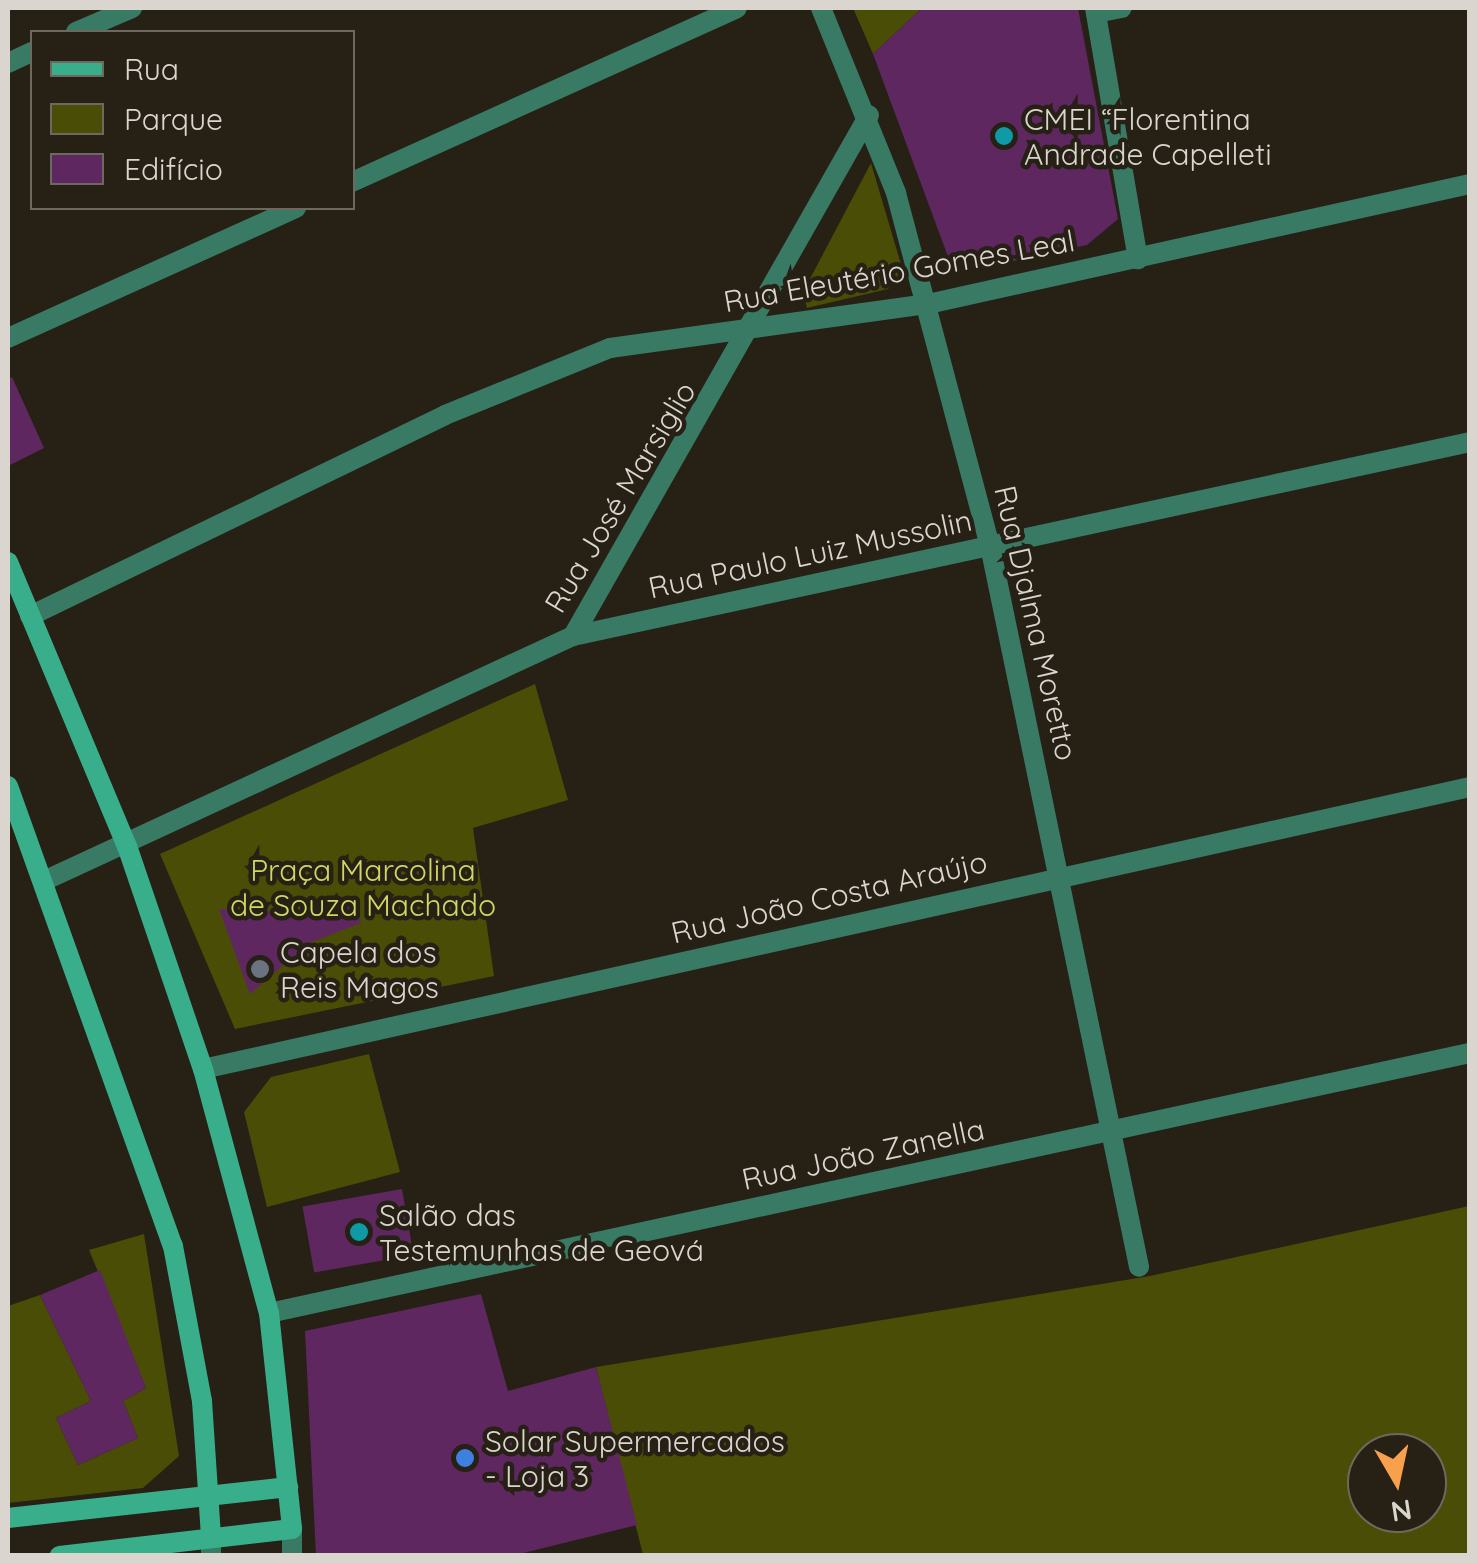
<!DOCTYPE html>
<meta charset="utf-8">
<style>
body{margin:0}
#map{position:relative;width:1477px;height:1563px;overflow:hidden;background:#262015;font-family:Quicksand,sans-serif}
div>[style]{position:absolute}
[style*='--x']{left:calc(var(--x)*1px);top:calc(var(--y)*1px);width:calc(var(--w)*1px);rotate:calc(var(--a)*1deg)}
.green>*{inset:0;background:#4a4d05}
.building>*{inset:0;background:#5e2760;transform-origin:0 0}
.minor>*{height:20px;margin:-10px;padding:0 10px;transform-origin:10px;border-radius:10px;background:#387a64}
.tertiary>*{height:20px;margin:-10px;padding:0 10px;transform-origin:10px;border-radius:10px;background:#387a64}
.secondary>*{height:20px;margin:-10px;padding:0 10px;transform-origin:10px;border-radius:10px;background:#39ae8a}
.dots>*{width:28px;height:28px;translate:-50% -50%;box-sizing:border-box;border:5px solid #262015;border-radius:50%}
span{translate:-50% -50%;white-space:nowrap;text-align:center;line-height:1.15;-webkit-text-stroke:9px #262015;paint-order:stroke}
.poi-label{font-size:30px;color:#dad6cf}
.left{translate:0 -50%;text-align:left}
.street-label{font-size:30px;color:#dad6cf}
.park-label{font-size:30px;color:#d1d862}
.frame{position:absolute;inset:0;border:10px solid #dad6cf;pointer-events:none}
.legend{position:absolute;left:30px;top:30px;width:325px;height:180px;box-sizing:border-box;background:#262015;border:2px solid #6e695f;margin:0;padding:12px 18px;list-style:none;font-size:30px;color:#dad6cf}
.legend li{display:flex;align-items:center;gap:20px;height:50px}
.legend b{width:50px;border:2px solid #6e695f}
.north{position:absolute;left:1347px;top:1433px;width:100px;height:100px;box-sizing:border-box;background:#262015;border:2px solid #6e695f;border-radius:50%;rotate:171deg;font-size:28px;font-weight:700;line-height:40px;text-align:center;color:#dad6cf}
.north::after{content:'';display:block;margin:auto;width:35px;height:45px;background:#f9a04d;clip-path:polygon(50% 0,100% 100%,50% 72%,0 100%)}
</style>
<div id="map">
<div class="green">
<div style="clip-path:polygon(853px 8px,922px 8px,873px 54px)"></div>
<div style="clip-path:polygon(871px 163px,903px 271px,888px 289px,807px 308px,803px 292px)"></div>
<div style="clip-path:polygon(535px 684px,568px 800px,473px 828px,494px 976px,235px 1029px,160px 854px)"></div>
<div style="clip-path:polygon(369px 1054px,400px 1172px,267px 1207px,244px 1112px,271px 1077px)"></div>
<div style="clip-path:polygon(evenodd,1469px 1206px,1469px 1555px,643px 1555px,596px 1367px,1150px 1276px,1469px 1206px,1367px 1453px,1427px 1453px,1427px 1513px,1367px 1513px,1367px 1453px)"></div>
<div style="clip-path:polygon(144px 1234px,179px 1456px,143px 1488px,8px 1503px,8px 1306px,40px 1295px,91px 1401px,56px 1418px,78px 1465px,138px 1438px,123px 1401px,146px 1388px,89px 1250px)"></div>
</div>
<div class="building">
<div style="clip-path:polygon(922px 8px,1078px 8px,1118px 219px,1087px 245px,985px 267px,950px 262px,873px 54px)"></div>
<div style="clip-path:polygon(12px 377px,44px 448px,8px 466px,8px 379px)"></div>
<div style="clip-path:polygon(356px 898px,361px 923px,309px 943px,250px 994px,219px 909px,299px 912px)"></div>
<div style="left:402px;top:1189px;width:67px;height:101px;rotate:80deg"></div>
<div style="clip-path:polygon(100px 1270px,146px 1388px,123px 1401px,138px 1438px,78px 1465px,56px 1418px,91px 1401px,40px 1295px)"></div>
<div style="clip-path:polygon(481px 1294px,508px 1391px,596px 1367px,637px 1525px,511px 1556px,316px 1556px,305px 1331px)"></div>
</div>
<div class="minor">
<div style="--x:821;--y:8;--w:200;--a:67.9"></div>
<div style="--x:896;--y:193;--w:365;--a:75.1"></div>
<div style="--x:990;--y:546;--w:736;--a:78.32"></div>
<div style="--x:1095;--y:8;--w:255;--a:80.3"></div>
<div style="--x:1096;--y:13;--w:26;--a:-11"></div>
<div style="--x:76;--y:32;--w:61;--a:-23.2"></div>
<div style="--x:8;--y:63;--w:26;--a:-25"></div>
<div style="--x:352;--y:182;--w:422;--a:-24.3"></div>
<div style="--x:8;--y:338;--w:316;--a:-24.3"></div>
<div style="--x:30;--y:616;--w:461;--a:-25.8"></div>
<div style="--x:445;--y:415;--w:178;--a:-22.1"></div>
<div style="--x:610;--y:348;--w:321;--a:-7.9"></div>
<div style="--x:928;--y:304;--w:555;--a:-12.48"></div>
<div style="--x:573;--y:636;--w:918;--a:-12.2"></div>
<div style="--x:48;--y:879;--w:579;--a:-24.84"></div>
<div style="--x:573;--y:636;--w:599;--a:-60.4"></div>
<div style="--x:203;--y:1069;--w:1298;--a:-12.55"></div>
<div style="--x:269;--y:1313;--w:1229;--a:-12.22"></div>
</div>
<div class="tertiary">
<div style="--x:211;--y:1556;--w:21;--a:-90"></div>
<div style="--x:292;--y:1556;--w:27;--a:-90"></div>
</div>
<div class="secondary">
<div style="--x:8;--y:562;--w:308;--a:67.3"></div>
<div style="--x:127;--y:846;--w:236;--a:71.2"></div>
<div style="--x:203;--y:1069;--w:253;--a:74.9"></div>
<div style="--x:269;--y:1313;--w:217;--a:83.9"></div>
<div style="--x:292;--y:1529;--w:234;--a:173.4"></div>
<div style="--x:8;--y:786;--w:489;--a:70.3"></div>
<div style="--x:173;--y:1246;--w:158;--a:79.4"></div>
<div style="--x:202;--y:1401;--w:134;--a:86.2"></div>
<div style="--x:8;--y:1518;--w:282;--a:-6.3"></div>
</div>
<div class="dots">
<div style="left:1004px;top:136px;background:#0f9aa8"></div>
<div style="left:260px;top:969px;background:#6b7280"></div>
<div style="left:359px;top:1232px;background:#0f9aa8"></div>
<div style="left:465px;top:1458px;background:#3f7fe0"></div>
</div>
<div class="poi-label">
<span class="left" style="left:1024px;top:136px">CMEI “Florentina<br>Andrade Capelleti</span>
<span class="left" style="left:280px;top:969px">Capela dos<br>Reis Magos</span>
<span class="left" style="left:379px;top:1232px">Salão das<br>Testemunhas de Geová</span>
<span class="left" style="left:485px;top:1458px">Solar Supermercados<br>- Loja 3</span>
</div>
<div class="street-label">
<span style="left:899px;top:271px;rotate:-10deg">Rua Eleutério Gomes Leal</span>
<span style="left:620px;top:497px;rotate:-59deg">Rua José Marsiglio</span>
<span style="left:810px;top:554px;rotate:-12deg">Rua Paulo Luiz Mussolin</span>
<span style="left:1036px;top:623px;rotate:77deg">Rua Djalma Moretto</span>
<span style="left:829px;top:897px;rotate:-13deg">Rua João Costa Araújo</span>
<span style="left:863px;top:1154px;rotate:-12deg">Rua João Zanella</span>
</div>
<div class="park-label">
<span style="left:363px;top:887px">Praça Marcolina<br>de Souza Machado</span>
</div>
<div class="frame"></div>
<ul class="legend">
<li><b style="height:12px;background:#39ae8a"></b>Rua</li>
<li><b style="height:28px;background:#4a4d05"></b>Parque</li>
<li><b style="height:28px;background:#5e2760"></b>Edifício</li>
</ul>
<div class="north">N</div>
</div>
